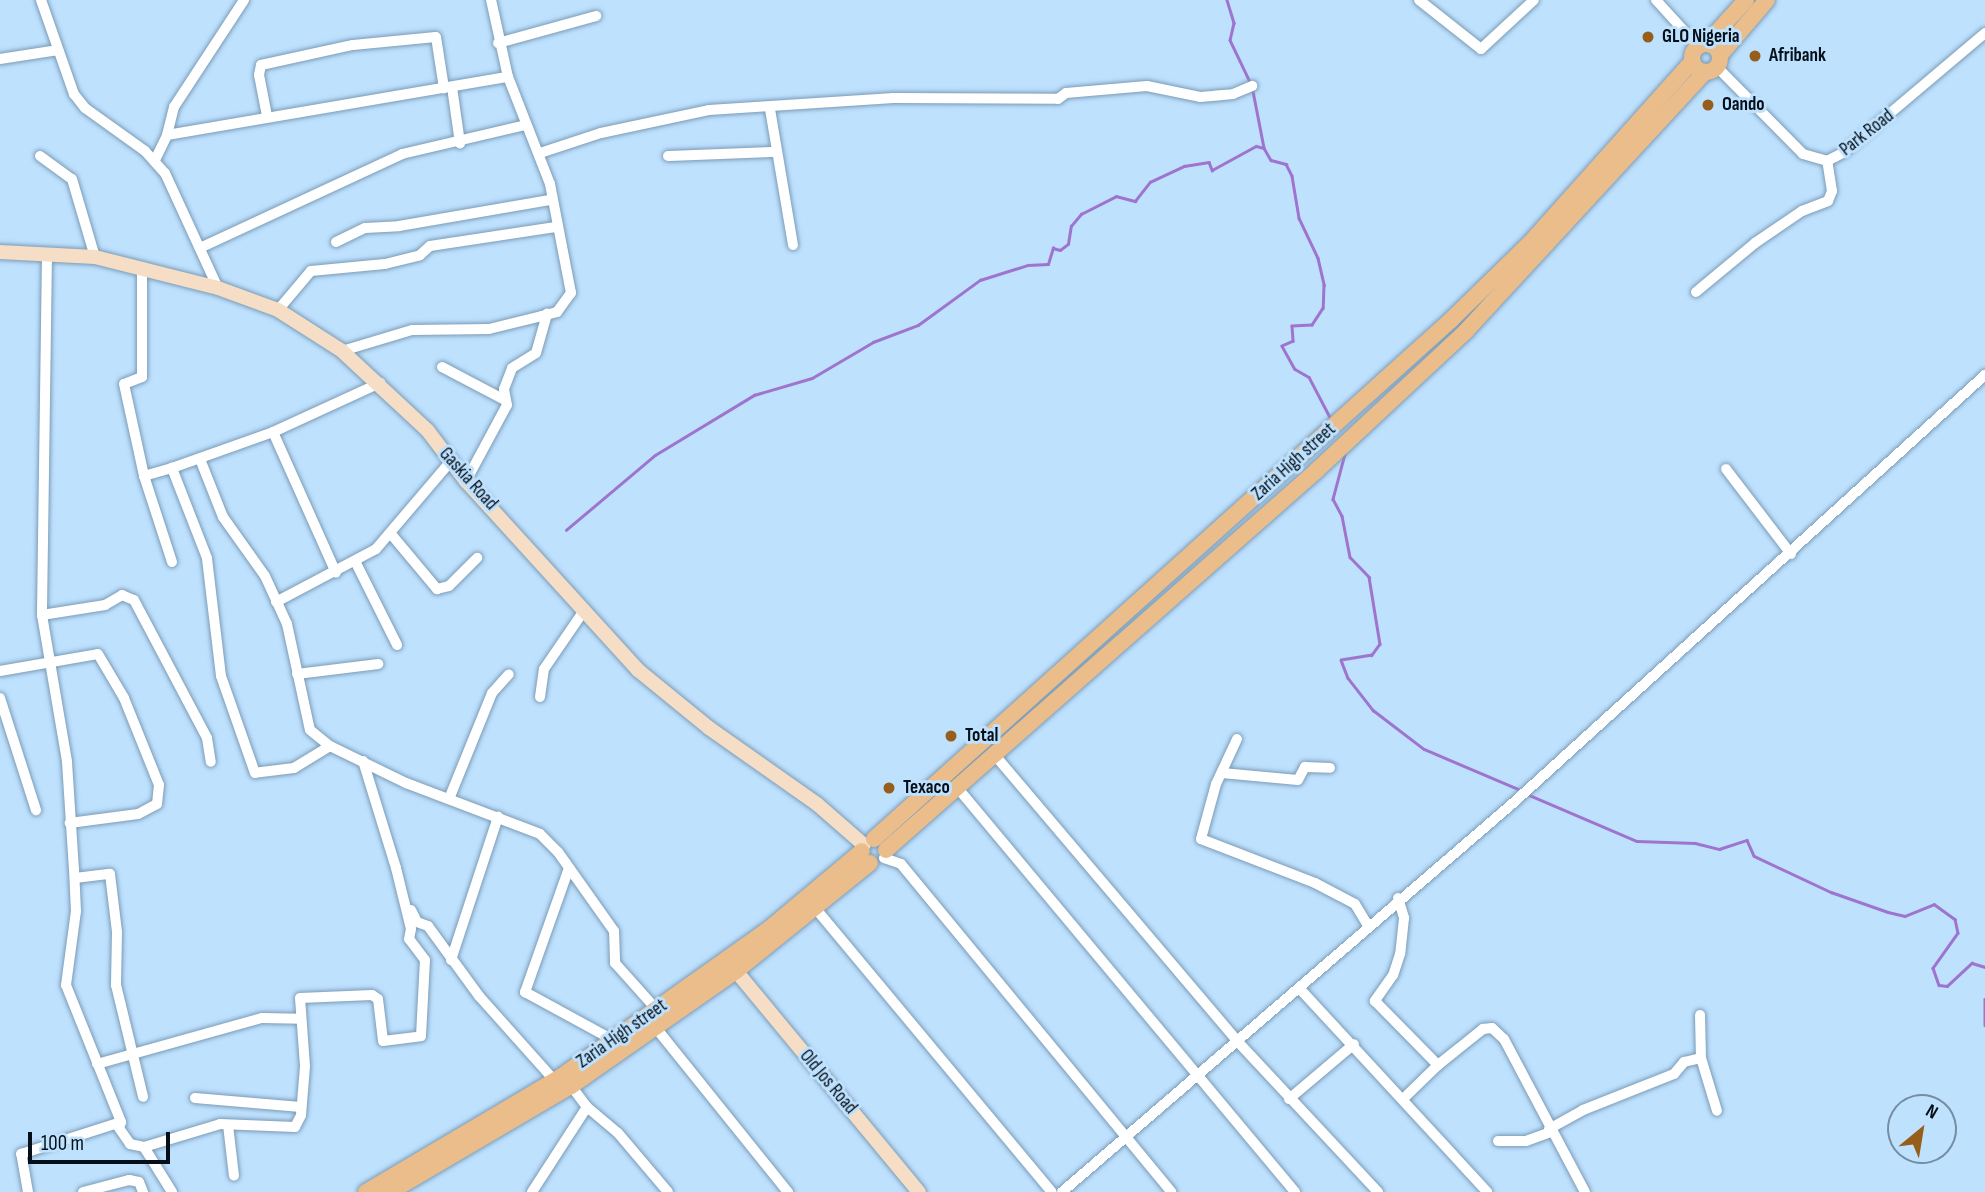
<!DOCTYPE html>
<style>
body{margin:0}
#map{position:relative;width:1985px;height:1192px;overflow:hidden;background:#bee1fe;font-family:"Sofia Sans Condensed",sans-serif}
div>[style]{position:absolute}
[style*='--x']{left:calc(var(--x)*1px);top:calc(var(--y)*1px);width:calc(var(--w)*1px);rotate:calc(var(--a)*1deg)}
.stream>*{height:2.5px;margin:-1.25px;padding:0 1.25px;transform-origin:1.25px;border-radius:1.25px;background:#9e74ce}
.roads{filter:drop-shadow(0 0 2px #7b9cb7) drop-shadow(0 0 2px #7b9cb7)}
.street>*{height:10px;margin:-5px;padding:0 5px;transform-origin:5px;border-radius:5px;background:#fff}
.secondary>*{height:14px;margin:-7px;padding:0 7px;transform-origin:7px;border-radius:7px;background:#f5dec5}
.primary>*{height:16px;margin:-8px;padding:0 8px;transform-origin:8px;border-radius:8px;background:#ebbd8b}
.primary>.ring{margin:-8px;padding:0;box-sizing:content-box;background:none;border:16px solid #ebbd8b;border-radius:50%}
.dots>*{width:19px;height:19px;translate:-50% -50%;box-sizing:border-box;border:4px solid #bee1fe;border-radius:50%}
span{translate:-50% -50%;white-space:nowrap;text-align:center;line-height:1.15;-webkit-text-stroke:6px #bee1fe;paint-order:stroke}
.poi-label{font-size:19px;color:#040f19;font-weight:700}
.left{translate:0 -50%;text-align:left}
.street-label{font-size:19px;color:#040f19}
.north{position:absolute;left:1887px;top:1094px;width:70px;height:70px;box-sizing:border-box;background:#bee1fe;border:2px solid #748da2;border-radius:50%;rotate:30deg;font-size:19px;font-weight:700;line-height:28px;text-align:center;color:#040f19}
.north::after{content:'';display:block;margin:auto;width:24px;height:32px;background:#975d1a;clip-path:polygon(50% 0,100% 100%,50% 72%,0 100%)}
.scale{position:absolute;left:28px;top:1132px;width:142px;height:32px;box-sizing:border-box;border:4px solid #040f19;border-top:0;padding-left:9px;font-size:21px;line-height:24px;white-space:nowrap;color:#040f19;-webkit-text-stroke:5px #bee1fe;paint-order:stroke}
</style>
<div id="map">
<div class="stream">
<div style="--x:1227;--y:0;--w:24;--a:73"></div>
<div style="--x:1234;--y:23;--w:17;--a:103"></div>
<div style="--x:1230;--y:40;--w:51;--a:64.4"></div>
<div style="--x:1252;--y:86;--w:63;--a:79"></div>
<div style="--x:1264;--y:148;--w:14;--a:60"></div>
<div style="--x:1271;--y:160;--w:16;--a:15"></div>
<div style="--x:1286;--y:164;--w:13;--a:63"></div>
<div style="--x:1292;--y:176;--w:43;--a:80.5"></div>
<div style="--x:1299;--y:218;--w:44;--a:64.6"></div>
<div style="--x:1318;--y:258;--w:28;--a:77"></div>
<div style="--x:1324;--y:285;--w:23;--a:92"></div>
<div style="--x:1323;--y:308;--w:20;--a:123"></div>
<div style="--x:1312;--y:325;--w:20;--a:177"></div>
<div style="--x:1292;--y:326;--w:15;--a:86"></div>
<div style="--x:1293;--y:341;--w:12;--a:156"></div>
<div style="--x:1282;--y:346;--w:26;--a:61"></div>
<div style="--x:1295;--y:369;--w:16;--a:30"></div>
<div style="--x:1309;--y:377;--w:47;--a:62.4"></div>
<div style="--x:1345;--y:454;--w:47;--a:104.9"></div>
<div style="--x:1333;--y:499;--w:19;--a:62"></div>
<div style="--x:1342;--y:516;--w:42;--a:79"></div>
<div style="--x:1350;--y:557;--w:28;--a:46"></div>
<div style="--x:1369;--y:577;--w:68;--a:80.7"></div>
<div style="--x:1380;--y:644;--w:14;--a:126"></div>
<div style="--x:1372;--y:655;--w:31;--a:171"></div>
<div style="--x:1341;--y:660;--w:19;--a:69"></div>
<div style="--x:1348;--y:678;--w:41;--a:52"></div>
<div style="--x:1373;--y:710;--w:64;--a:37.4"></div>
<div style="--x:1424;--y:749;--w:108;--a:23"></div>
<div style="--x:566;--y:530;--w:116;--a:-40.1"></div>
<div style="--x:655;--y:455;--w:116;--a:-31.2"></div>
<div style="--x:754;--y:395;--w:60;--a:-16.3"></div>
<div style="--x:812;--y:378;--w:71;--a:-30.5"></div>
<div style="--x:873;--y:342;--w:48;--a:-20.7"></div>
<div style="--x:918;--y:325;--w:77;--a:-36"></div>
<div style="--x:980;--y:280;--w:50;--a:-17.4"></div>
<div style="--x:1028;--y:265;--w:20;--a:-3"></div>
<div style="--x:1048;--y:264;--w:17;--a:-73"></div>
<div style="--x:1053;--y:248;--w:7;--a:16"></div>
<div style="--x:1060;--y:250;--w:10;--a:-37"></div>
<div style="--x:1068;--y:244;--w:18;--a:-81"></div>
<div style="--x:1071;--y:226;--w:16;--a:-50"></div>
<div style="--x:1081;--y:214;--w:39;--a:-27"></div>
<div style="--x:1116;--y:196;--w:20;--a:15"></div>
<div style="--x:1135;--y:201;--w:24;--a:-52"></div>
<div style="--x:1150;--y:182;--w:38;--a:-25"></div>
<div style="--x:1184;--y:166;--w:25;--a:-9"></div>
<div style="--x:1209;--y:162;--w:9;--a:69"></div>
<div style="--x:1212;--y:170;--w:50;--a:-28.6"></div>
<div style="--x:1256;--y:146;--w:8;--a:14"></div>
<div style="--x:1529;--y:795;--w:117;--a:23.1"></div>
<div style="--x:1637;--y:841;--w:58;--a:2"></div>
<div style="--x:1695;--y:843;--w:25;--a:14"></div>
<div style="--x:1719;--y:849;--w:29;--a:-18"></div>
<div style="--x:1747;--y:840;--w:17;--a:66"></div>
<div style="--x:1754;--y:856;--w:85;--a:25.1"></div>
<div style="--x:1831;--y:892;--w:60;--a:19.3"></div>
<div style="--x:1888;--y:912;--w:17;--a:13"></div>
<div style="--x:1905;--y:916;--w:31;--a:-22"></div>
<div style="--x:1934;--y:904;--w:26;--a:36"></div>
<div style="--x:1955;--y:919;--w:14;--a:78"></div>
<div style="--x:1958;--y:933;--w:43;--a:125.5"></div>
<div style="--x:1933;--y:968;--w:18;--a:71"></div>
<div style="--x:1939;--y:985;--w:8;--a:7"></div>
<div style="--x:1947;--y:986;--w:34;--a:-43"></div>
<div style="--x:1972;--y:963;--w:14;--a:17"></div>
<div style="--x:1985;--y:999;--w:26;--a:90"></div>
</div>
<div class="roads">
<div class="street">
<div style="--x:41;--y:0;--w:100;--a:70.7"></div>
<div style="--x:74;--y:94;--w:18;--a:52"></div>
<div style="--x:85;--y:108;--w:74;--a:35.6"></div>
<div style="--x:145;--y:151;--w:30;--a:48"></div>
<div style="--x:165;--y:173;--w:127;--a:65.3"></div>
<div style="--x:1419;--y:0;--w:79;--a:38.3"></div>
<div style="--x:1481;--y:49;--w:72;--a:-42.8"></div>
<div style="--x:1656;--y:0;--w:62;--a:47.6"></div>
<div style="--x:498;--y:43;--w:102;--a:-15.4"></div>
<div style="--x:0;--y:59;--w:59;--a:-8.8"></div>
<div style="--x:1717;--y:67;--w:122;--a:45.3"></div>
<div style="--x:1803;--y:154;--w:25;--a:16"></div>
<div style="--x:1827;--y:161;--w:18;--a:-27"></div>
<div style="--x:1843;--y:153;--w:186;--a:-40.2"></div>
<div style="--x:452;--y:87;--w:57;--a:81.9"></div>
<div style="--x:770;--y:109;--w:138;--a:80.4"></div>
<div style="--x:267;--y:116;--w:42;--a:-101"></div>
<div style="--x:259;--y:75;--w:10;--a:-79"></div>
<div style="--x:261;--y:65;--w:94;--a:-12.3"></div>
<div style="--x:353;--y:45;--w:83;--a:-5.5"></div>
<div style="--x:436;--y:37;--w:52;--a:81.1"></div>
<div style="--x:167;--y:135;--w:346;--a:-9.7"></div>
<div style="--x:540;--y:153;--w:64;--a:-18.2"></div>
<div style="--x:601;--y:133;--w:110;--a:-12"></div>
<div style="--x:709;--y:110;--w:185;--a:-3.7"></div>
<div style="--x:894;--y:98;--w:164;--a:0.3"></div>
<div style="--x:1058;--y:99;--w:10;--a:-37"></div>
<div style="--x:1066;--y:93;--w:81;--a:-4.9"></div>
<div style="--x:1147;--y:86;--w:54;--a:11.7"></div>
<div style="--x:1200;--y:97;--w:33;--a:-5"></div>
<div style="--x:1233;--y:94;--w:21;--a:-23"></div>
<div style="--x:40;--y:156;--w:39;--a:36"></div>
<div style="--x:72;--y:179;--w:81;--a:73.6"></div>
<div style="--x:668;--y:156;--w:105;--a:-2.2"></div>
<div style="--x:155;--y:160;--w:28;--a:-64"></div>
<div style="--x:167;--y:135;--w:29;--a:-76"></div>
<div style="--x:174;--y:107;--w:128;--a:-56.8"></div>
<div style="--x:336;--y:242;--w:32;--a:-26"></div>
<div style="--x:365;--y:228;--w:34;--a:-3"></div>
<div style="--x:399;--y:226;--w:153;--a:-9.8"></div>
<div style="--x:202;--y:247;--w:221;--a:-24.9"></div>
<div style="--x:402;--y:154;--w:127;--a:-13.2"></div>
<div style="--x:47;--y:254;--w:361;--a:90.8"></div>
<div style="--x:42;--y:615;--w:149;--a:80.3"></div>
<div style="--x:67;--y:762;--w:107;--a:86.3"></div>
<div style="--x:74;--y:869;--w:42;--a:87.3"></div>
<div style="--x:76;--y:911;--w:75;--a:97.7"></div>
<div style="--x:66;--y:985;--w:148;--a:68.1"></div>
<div style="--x:121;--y:1122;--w:6;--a:108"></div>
<div style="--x:119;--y:1128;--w:19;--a:55"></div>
<div style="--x:130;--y:1144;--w:14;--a:12"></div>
<div style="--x:144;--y:1147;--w:53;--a:58.1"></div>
<div style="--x:142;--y:267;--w:110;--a:90"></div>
<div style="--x:142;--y:377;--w:19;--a:159"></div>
<div style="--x:124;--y:384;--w:94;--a:77.7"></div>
<div style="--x:1696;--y:292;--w:77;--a:-39.7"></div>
<div style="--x:1755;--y:243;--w:57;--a:-34.2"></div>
<div style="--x:1802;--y:211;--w:28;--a:-21"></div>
<div style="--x:1828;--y:201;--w:11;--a:-68"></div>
<div style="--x:1832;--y:191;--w:30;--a:-99"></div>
<div style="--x:278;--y:310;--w:51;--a:-49.8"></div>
<div style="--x:311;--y:271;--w:74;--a:-5.4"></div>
<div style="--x:385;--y:264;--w:36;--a:-14"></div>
<div style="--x:420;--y:255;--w:13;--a:-42"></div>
<div style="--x:430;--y:246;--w:127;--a:-8.6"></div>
<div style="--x:342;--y:351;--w:73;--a:-16.7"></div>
<div style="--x:412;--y:330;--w:77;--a:-0.7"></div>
<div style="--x:489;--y:329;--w:55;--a:-13.8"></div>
<div style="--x:542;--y:316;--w:16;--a:-15"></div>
<div style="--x:557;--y:312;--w:24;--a:-54"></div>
<div style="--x:571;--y:293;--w:111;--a:-100.9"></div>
<div style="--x:550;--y:184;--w:115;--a:-111.4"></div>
<div style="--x:508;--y:77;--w:79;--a:-102.4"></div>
<div style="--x:442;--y:367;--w:69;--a:27.7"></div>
<div style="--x:273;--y:432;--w:154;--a:65.9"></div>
<div style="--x:200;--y:459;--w:62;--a:68.4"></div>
<div style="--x:223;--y:517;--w:72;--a:54.6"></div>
<div style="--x:265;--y:576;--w:53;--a:65.4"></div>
<div style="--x:287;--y:624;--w:108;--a:77.8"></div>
<div style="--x:310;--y:730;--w:26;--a:39"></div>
<div style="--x:330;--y:746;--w:85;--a:26"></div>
<div style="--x:406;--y:783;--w:143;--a:20.8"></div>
<div style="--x:540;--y:834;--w:25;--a:45"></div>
<div style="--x:558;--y:852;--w:97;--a:54.7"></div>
<div style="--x:614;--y:931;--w:32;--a:88"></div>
<div style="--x:615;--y:963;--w:63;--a:48.2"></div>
<div style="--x:1726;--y:469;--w:107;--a:52.6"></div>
<div style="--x:466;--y:481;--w:86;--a:-61.7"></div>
<div style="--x:507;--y:405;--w:16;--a:-101"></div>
<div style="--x:504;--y:389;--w:22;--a:-69"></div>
<div style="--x:512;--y:368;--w:28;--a:-32"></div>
<div style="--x:536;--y:353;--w:41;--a:-74.2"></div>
<div style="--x:391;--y:534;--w:72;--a:50.1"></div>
<div style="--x:437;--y:589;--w:12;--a:-14"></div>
<div style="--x:449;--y:586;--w:40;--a:-45"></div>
<div style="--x:355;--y:561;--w:94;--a:63.4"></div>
<div style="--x:172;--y:562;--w:90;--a:-108"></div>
<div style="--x:144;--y:476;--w:29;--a:-16"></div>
<div style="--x:276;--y:602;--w:113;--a:-27.9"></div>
<div style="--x:376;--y:549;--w:114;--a:-49.6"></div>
<div style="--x:42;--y:615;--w:64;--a:-9"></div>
<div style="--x:105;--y:605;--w:20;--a:-30"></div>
<div style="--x:122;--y:595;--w:13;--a:23"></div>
<div style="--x:134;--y:600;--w:156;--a:62.1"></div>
<div style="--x:207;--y:738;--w:24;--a:81"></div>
<div style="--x:0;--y:671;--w:99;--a:-9.8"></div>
<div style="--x:98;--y:654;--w:51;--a:59.4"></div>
<div style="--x:124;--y:698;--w:94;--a:68.1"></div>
<div style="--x:159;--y:785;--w:19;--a:96"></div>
<div style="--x:157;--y:804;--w:21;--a:152"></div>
<div style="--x:138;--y:814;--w:69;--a:172.5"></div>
<div style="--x:297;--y:674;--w:82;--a:-7"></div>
<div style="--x:540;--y:697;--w:28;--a:-82"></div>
<div style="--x:544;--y:669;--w:69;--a:-55.6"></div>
<div style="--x:0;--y:698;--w:118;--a:72.2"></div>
<div style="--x:1237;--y:739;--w:50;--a:115"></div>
<div style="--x:1216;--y:784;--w:57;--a:105.3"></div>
<div style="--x:1201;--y:839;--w:122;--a:21.1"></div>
<div style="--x:1315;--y:883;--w:45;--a:27.7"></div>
<div style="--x:1355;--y:904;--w:26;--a:59"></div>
<div style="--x:330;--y:746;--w:42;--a:148.6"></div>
<div style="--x:294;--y:768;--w:39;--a:173"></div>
<div style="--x:255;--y:773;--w:103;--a:-109.3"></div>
<div style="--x:221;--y:676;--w:119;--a:-96.8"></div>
<div style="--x:207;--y:558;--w:97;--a:-111.3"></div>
<div style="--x:172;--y:468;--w:107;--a:-19.6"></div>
<div style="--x:273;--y:432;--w:118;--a:-24.6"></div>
<div style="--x:993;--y:753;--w:380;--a:49.7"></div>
<div style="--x:1239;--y:1043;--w:204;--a:47"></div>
<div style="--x:1222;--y:773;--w:76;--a:5.3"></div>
<div style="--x:1298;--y:780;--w:15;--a:-62"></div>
<div style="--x:1305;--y:767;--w:25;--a:2"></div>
<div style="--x:956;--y:786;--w:529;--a:50.14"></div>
<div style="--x:449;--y:799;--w:114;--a:-67.9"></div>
<div style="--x:492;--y:693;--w:25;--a:-48"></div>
<div style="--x:884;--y:858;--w:18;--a:19"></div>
<div style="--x:901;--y:864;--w:425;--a:50.5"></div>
<div style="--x:569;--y:868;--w:132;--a:109.5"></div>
<div style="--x:525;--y:992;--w:100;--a:28.6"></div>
<div style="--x:75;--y:878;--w:35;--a:-7"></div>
<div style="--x:110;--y:874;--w:58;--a:83.1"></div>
<div style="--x:117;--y:932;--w:53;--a:91.1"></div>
<div style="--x:116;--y:985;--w:115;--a:76.4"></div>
<div style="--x:1398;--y:898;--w:21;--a:73"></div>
<div style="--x:1404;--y:918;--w:36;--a:96"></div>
<div style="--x:1400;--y:954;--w:22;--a:108"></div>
<div style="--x:1393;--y:975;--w:32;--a:125"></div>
<div style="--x:1375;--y:1001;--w:90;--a:45.5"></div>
<div style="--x:816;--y:909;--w:368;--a:50.2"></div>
<div style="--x:411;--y:910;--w:13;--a:63"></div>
<div style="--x:417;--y:922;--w:12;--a:20"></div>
<div style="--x:428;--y:926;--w:87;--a:53.9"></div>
<div style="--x:479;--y:996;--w:114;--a:48.2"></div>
<div style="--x:451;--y:960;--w:151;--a:-71.8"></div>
<div style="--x:1300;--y:989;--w:276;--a:47.3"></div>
<div style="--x:1700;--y:1015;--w:43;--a:88.7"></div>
<div style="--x:656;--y:1028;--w:211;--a:51.2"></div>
<div style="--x:97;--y:1064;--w:171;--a:-15.6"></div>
<div style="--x:262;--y:1018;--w:39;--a:1"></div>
<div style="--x:195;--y:1098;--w:106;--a:4.9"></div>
<div style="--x:1289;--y:1099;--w:85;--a:-40.2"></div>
<div style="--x:1403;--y:1099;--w:49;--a:-44.2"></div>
<div style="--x:1438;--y:1065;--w:58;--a:-38.7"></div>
<div style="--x:1483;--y:1029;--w:9;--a:-6"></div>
<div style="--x:1492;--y:1028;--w:16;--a:43"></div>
<div style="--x:1504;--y:1039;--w:173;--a:62.1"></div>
<div style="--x:587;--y:1107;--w:40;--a:40"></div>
<div style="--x:618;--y:1133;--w:77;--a:49.7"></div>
<div style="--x:228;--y:1125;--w:51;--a:83.3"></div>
<div style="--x:1549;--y:1129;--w:39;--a:-29"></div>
<div style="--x:1583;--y:1110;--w:98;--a:-21.6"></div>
<div style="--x:1674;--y:1074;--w:16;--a:-50"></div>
<div style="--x:1684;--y:1062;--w:17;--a:-13"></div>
<div style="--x:1701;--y:1058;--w:55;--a:73.2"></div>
<div style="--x:1498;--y:1141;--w:28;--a:0"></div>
<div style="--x:1526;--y:1141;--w:27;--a:-20"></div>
<div style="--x:144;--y:1147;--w:79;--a:-16.8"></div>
<div style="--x:220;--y:1124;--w:75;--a:2.3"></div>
<div style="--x:295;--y:1127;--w:13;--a:-63"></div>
<div style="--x:301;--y:1115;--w:49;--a:-85.3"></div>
<div style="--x:305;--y:1066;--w:68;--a:-94.2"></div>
<div style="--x:300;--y:998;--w:72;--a:-2.4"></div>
<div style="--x:372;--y:995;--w:7;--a:34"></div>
<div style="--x:378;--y:999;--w:42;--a:83.2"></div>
<div style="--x:383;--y:1041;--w:38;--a:-7"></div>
<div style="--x:421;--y:1036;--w:76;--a:-87"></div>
<div style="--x:425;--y:960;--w:26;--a:-127"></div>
<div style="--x:409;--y:939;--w:10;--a:-79"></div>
<div style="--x:411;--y:929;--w:63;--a:-103.8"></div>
<div style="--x:396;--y:868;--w:112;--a:-107.1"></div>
<div style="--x:28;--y:1192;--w:39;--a:-100"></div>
<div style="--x:21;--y:1154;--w:105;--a:-17.7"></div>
<div style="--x:83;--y:1192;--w:48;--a:-14.6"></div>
<div style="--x:129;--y:1180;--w:10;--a:11"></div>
<div style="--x:139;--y:1182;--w:11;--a:68"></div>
<div style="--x:532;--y:1192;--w:101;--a:-57.1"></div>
<div style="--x:587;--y:1107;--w:26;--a:-127"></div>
<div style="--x:1062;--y:1192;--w:594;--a:-40.77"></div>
<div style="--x:1512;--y:804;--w:639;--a:-42.21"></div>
</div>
<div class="secondary">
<div style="--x:0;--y:252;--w:95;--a:3"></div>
<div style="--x:95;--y:257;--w:127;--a:14.1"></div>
<div style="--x:218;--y:288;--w:64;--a:20.1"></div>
<div style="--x:278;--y:310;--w:76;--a:32.6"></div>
<div style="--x:342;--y:351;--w:117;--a:42.9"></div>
<div style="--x:428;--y:431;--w:63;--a:52.8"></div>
<div style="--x:466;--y:481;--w:256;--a:47.7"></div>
<div style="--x:638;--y:670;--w:92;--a:39.2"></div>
<div style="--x:709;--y:728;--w:132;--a:35.1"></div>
<div style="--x:817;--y:804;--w:62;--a:41.1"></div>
<div style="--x:736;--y:971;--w:287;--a:50.4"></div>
</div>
<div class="primary">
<div style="--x:1707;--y:43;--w:58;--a:-47.8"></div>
<div class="ring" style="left:1692px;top:44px;width:12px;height:12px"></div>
<div style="--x:1720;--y:55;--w:72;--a:-49.5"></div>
<div style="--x:874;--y:839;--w:776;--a:-41.97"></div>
<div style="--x:1451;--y:320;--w:109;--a:-44.3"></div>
<div style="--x:1529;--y:244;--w:244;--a:-48.2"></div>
<div style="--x:886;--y:850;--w:573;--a:-41.39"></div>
<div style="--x:1316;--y:471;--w:205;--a:-43"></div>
<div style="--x:1466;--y:331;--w:352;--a:-47.3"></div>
<div style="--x:366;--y:1192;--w:228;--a:-30.6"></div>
<div style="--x:562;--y:1076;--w:254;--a:-35.4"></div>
<div style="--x:769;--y:929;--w:121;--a:-40"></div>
<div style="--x:390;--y:1192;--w:210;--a:-30.4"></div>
<div style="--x:571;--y:1086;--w:201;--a:-34.9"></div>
<div style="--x:736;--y:971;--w:172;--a:-38.9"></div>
</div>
</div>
<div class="dots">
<div style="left:1648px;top:37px;background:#975d1a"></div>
<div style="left:1755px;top:56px;background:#975d1a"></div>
<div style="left:1708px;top:105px;background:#975d1a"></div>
<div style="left:951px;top:736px;background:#975d1a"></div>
<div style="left:889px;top:788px;background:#975d1a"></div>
</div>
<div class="poi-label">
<span class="left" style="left:1662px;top:37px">GLO Nigeria</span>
<span class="left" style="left:1769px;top:56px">Afribank</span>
<span class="left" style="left:1722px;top:105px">Oando</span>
<span class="left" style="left:965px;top:736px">Total</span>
<span class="left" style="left:903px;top:788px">Texaco</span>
</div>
<div class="street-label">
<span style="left:1867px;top:133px;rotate:-38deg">Park Road</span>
<span style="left:1294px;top:462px;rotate:-42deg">Zaria High street</span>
<span style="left:468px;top:479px;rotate:48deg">Gaskia Road</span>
<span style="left:622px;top:1034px;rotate:-35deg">Zaria High street</span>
<span style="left:828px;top:1082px;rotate:50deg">Old Jos Road</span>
</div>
<div class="north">N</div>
<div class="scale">100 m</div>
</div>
